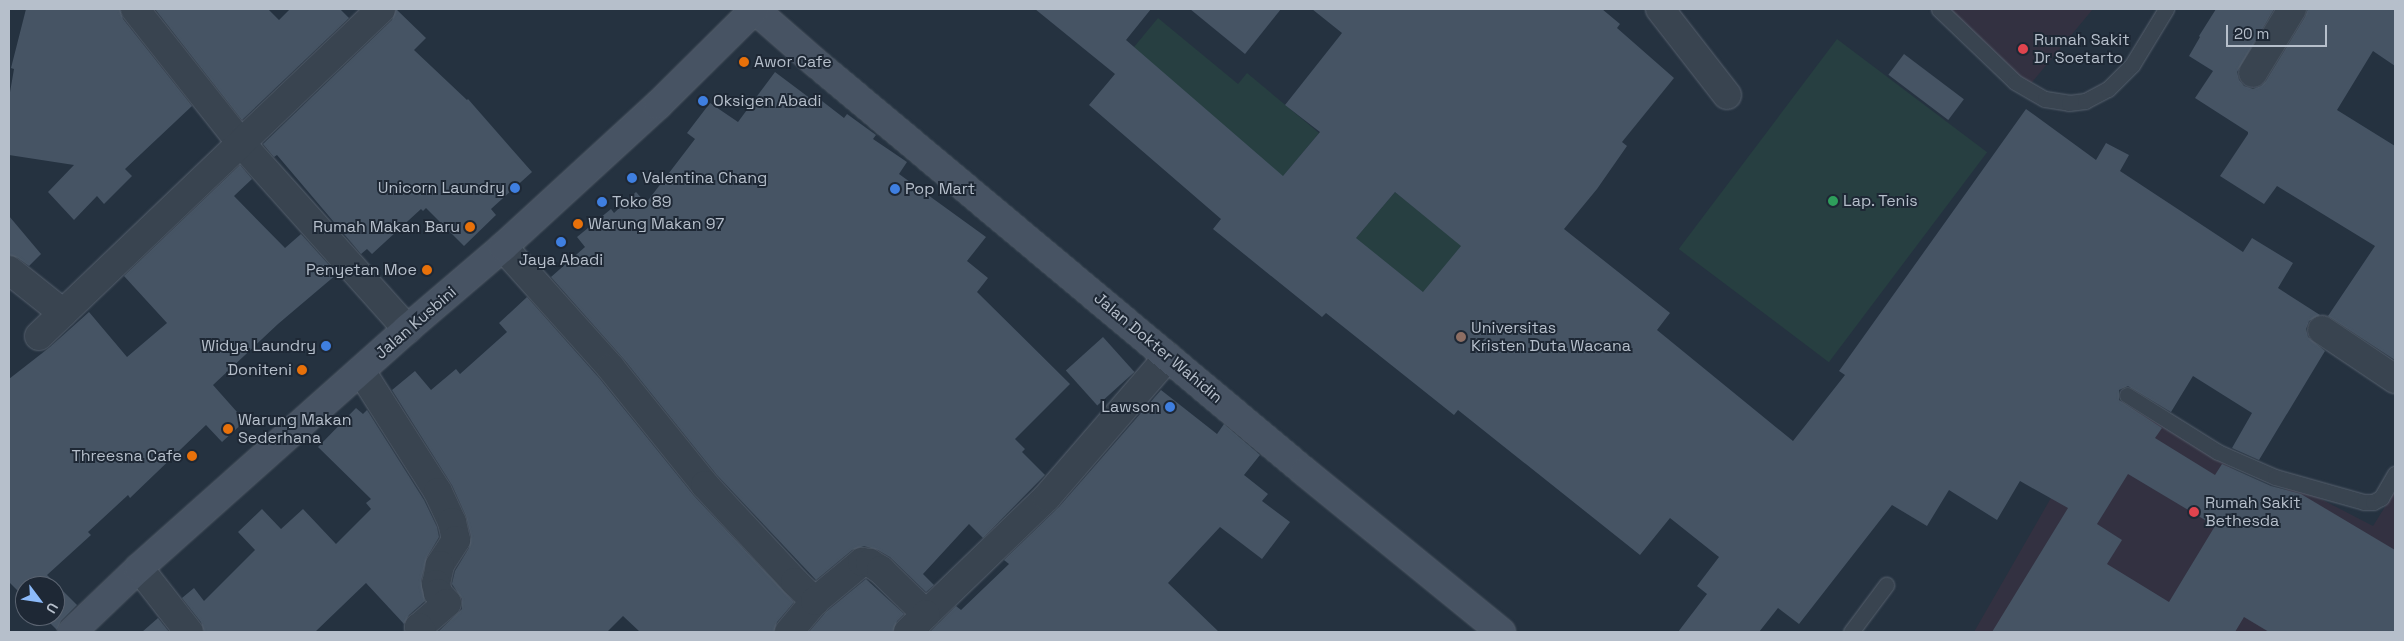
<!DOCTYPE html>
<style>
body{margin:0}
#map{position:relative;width:2404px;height:641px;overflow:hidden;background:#253240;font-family:"Space Grotesk",sans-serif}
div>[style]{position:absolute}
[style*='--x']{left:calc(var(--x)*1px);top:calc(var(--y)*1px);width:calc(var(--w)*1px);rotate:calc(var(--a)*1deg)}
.medical>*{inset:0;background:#333141}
.green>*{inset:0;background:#273f41;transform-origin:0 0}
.building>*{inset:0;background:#465464;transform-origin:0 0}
.roads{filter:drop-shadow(0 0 1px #57616e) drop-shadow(0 0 1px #57616e)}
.service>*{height:15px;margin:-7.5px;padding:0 7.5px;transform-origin:7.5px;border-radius:7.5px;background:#394450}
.minor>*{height:28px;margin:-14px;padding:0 14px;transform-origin:14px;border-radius:14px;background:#394450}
.secondary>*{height:28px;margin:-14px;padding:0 14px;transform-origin:14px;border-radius:14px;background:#475363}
.dots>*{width:14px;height:14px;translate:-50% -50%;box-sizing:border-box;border:2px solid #1e2835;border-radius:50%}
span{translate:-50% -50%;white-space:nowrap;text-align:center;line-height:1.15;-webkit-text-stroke:4px #1e2835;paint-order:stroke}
.poi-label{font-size:16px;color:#b6bfcb}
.left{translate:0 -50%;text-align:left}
.right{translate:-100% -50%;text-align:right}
.street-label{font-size:16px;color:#b6bfcb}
.frame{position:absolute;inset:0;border:10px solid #b6bfcb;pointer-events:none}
.north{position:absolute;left:15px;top:576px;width:50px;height:50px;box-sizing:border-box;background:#1e2835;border:1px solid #5b6471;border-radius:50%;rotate:121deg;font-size:14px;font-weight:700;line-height:20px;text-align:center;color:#b6bfcb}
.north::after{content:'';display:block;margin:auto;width:18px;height:22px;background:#8cbaf9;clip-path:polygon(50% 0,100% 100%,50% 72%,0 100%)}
.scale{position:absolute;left:2226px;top:25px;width:101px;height:22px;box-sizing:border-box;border:2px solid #b6bfcb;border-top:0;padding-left:6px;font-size:15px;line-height:18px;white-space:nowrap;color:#b6bfcb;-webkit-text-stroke:4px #1e2835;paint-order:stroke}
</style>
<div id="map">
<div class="medical">
<div style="clip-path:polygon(1943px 9px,2093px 9px,2028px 87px)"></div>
<div style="clip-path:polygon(2110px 395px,2280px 497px,2290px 483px,2373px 526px,2395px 491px,2395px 632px,1974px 632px)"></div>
</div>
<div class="green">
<div style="clip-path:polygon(1158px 18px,1238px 84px,1247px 73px,1319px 133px,1275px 186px,1134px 47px)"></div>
<div style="left:1837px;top:39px;width:188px;height:263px;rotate:37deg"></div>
<div style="clip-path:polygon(1395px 192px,1462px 245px,1454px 255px,1504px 356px,1376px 255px,1350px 245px)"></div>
</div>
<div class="building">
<div style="clip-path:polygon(26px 9px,120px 9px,123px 19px,192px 106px,125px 169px,132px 176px,104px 204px,97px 196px,74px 220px,48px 192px,74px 165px,9px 155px,9px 98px,14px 69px,11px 68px)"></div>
<div style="clip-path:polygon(155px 9px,268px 9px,279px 20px,290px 9px,340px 9px,349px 18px,242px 120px)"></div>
<div style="clip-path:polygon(396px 9px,426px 38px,414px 50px,467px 100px,468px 99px,532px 172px,491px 209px,496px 215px,464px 246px,426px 208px,423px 211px,421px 209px,372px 254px,367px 249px,361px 254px,277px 155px,274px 157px,263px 144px,392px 20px)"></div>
<div style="clip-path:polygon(evenodd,1035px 9px,1151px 9px,1126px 40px,1283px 176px,1320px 132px,1285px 105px,1342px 33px,1312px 9px,1602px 9px,1620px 24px,1617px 28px,1674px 78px,1622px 142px,1627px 146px,1597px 189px,1564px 229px,1670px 313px,1657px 330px,1793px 441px,1845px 375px,1839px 371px,2026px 109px,2096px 160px,2106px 143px,2129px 155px,2120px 171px,2243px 252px,2252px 238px,2293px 263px,2278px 288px,2320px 315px,2309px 321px,2306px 329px,2308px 337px,2325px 351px,2259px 460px,2232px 448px,2252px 413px,2193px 376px,2171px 412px,2128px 386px,2119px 390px,2119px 400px,2162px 428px,2155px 438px,2215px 475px,2222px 464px,2271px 486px,2301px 494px,2395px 550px,2395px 632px,2269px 632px,2244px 617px,2235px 632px,1992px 632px,2068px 508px,2020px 481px,1997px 520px,1949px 490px,1927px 526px,1892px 505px,1799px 624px,1778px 608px,1759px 632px,1678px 632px,1707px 594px,1697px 586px,1719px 557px,1670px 518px,1640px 555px,1458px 410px,1454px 415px,1326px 313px,1322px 317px,1213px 229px,1221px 219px,1089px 105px,1115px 74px,1035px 9px,1395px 192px,1461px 246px,1423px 292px,1356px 238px,1395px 192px,1035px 9px,2128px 474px,2215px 526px,2169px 602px,2107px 564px,2122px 540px,2097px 524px,2128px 474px)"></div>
<div style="clip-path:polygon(1190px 9px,1281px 9px,1245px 54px)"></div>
<div style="clip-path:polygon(2216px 9px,2274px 9px,2237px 72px,2239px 80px,2244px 86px,2253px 89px,2261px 86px,2266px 81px,2305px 17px,2308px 9px,2395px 9px,2395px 66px,2373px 51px,2337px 110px,2395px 146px,2395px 360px,2328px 316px,2375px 246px,2277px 186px,2264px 204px,2220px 176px,2248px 134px,2248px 132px,2195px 98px,2213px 71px,2189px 56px,2200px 37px,2199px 36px)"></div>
<div style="left:1904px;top:54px;width:75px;height:26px;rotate:37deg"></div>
<div style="clip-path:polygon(775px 72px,819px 105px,822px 101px,844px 118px,847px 114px,876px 135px,873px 139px,907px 162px,899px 174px,986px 237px,967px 261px,988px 278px,977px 292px,1070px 384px,1015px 439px,1025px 449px,1022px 452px,1045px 475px,983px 538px,969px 524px,923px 574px,934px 585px,926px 592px,890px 557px,878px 550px,864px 546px,852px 550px,816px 580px,717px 475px,623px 358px,551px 277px,585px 247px,577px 237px,611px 209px,614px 213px,636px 192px,646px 203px,695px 139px,687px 133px,710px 103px,738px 122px)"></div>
<div style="clip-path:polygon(240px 165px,252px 179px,234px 196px,285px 248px,301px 234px,337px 274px,278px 324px,213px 385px,245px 421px,222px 442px,206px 425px,130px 498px,128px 495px,88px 532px,91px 535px,47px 575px,77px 605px,61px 621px,57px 630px,43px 616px,55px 616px,55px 586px,25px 586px,25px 598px,9px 582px,9px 379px,50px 347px,89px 312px,127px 357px,167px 323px,124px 276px)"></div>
<div style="clip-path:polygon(9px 216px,41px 254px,29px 266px,18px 258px,9px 255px)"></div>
<div style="clip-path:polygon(527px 297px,599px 378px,694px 496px,794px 602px,777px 622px,774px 632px,640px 632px,623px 616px,607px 632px,438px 632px,462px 609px,462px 599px,452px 584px,455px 571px,469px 548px,471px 537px,466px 516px,452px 485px,392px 390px,415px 371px,431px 390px,456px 369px,460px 374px,507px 332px,499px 323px)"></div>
<div style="left:1103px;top:337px;width:47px;height:50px;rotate:48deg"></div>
<div style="clip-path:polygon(1161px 390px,1217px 434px,1224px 424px,1260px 455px,1244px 475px,1268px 494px,1262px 501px,1290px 522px,1262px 559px,1220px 527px,1168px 583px,1219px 632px,930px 632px,956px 606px,961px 610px,1009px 564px,1004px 560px,1059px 507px)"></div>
<div style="clip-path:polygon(356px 408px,363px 414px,367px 410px,424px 500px,437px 527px,439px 537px,427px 557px,421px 581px,425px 601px,409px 615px,404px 624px,366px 583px,315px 632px,204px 632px,201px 622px,182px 598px,194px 588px,204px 601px,255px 550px,238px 532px,262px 509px,281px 529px,303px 509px,336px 544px,371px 509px,366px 503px,371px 499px,318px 447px)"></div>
<div style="clip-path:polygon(866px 579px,904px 614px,897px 621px,893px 632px,809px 632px,826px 612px)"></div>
<div style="clip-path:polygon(158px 618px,169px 632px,142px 632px)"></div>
</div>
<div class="roads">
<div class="service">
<div style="--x:1939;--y:9;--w:105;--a:43.8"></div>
<div style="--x:2015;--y:82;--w:34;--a:30"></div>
<div style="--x:2045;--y:99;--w:24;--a:9"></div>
<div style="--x:2069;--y:103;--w:16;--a:-7"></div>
<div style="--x:2085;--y:101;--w:26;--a:-28"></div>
<div style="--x:2108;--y:89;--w:34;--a:-45"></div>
<div style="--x:2132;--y:65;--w:66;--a:-58.7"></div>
<div style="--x:2127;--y:395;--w:107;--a:32.1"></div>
<div style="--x:2218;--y:452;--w:62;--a:23.7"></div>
<div style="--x:2275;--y:477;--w:92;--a:15.7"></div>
<div style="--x:2364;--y:502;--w:9;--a:0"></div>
<div style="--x:2373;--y:502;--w:9;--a:-27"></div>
<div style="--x:2381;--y:498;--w:28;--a:-60"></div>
<div style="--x:1851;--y:632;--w:59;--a:-53.3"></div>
</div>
<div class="minor">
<div style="--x:135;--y:9;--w:169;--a:51.7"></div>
<div style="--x:240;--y:142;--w:251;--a:48.2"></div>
<div style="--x:1660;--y:9;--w:109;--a:52.1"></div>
<div style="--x:2253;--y:73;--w:75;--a:-58.6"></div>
<div style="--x:503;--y:247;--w:162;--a:48.2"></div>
<div style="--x:611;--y:368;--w:150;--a:51.2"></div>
<div style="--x:705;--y:485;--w:132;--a:47.1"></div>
<div style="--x:795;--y:582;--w:28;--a:44"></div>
<div style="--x:9;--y:270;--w:69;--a:38.5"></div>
<div style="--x:2322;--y:330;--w:88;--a:33.9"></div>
<div style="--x:39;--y:336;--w:473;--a:-43.7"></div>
<div style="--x:361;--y:371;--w:143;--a:57.5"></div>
<div style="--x:438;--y:492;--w:33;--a:65"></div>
<div style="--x:452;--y:522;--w:18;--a:77"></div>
<div style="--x:456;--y:540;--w:30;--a:123"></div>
<div style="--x:440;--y:565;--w:19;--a:102"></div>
<div style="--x:436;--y:584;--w:9;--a:77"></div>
<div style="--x:438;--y:593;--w:13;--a:48"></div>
<div style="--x:447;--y:603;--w:37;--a:139"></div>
<div style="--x:419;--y:627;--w:6;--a:59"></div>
<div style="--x:139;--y:568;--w:81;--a:52"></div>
<div style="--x:789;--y:632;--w:40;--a:-50"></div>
<div style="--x:815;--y:601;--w:61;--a:-39.7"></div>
<div style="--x:862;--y:562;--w:8;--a:7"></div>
<div style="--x:870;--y:563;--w:13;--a:32"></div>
<div style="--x:881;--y:570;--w:63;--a:44.4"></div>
<div style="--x:926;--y:614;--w:168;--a:-44"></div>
<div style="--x:1047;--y:497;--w:185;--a:-49.2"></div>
<div style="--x:908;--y:632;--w:25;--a:-45"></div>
</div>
<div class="secondary">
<div style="--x:754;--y:9;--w:82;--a:41.1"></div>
<div style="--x:816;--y:63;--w:637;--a:39.91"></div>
<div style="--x:1305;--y:472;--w:253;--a:39.2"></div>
<div style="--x:72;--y:632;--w:93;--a:-43.7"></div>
<div style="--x:139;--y:568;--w:359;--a:-41.7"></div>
<div style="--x:407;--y:329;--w:126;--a:-40.5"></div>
<div style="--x:503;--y:247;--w:210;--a:-42.5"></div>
<div style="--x:658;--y:105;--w:136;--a:-44.7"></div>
</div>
</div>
<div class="dots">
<div style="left:2023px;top:49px;background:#e0444e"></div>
<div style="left:744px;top:62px;background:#e8710a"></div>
<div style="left:703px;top:101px;background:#3f7fe0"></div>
<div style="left:632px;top:178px;background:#3f7fe0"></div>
<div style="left:515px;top:188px;background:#3f7fe0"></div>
<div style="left:895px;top:189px;background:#3f7fe0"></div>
<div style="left:1833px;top:201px;background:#2e9e5b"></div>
<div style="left:602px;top:202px;background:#3f7fe0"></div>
<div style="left:578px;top:224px;background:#e8710a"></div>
<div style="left:470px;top:227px;background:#e8710a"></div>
<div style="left:561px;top:242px;background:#3f7fe0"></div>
<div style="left:427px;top:270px;background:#e8710a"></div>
<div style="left:1461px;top:337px;background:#8d6e63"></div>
<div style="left:326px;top:346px;background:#3f7fe0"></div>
<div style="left:302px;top:370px;background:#e8710a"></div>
<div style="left:1170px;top:407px;background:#3f7fe0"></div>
<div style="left:228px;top:429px;background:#e8710a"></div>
<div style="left:192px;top:456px;background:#e8710a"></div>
<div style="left:2194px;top:512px;background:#e0444e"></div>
</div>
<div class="poi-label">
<span class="left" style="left:2034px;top:49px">Rumah Sakit<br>Dr Soetarto</span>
<span class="left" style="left:754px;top:62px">Awor Cafe</span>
<span class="left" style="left:713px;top:101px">Oksigen Abadi</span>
<span class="left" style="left:642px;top:178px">Valentina Chang</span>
<span class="right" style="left:505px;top:188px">Unicorn Laundry</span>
<span class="left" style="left:905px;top:189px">Pop Mart</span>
<span class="left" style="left:1843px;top:201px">Lap. Tenis</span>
<span class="left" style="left:612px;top:202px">Toko 89</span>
<span class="left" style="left:588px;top:224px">Warung Makan 97</span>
<span class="right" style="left:460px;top:227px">Rumah Makan Baru</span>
<span style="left:561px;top:260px">Jaya Abadi</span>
<span class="right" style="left:417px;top:270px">Penyetan Moe</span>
<span class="left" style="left:1471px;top:337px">Universitas<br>Kristen Duta Wacana</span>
<span class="right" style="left:316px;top:346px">Widya Laundry</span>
<span class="right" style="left:292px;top:370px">Doniteni</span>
<span class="right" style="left:1160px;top:407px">Lawson</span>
<span class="left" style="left:238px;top:429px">Warung Makan<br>Sederhana</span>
<span class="right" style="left:182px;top:456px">Threesna Cafe</span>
<span class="left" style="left:2205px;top:512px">Rumah Sakit<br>Bethesda</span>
</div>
<div class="street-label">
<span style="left:416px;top:323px;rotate:-41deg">Jalan Kusbini</span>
<span style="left:1158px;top:348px;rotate:40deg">Jalan Dokter Wahidin</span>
</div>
<div class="frame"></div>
<div class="north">U</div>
<div class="scale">20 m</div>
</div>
